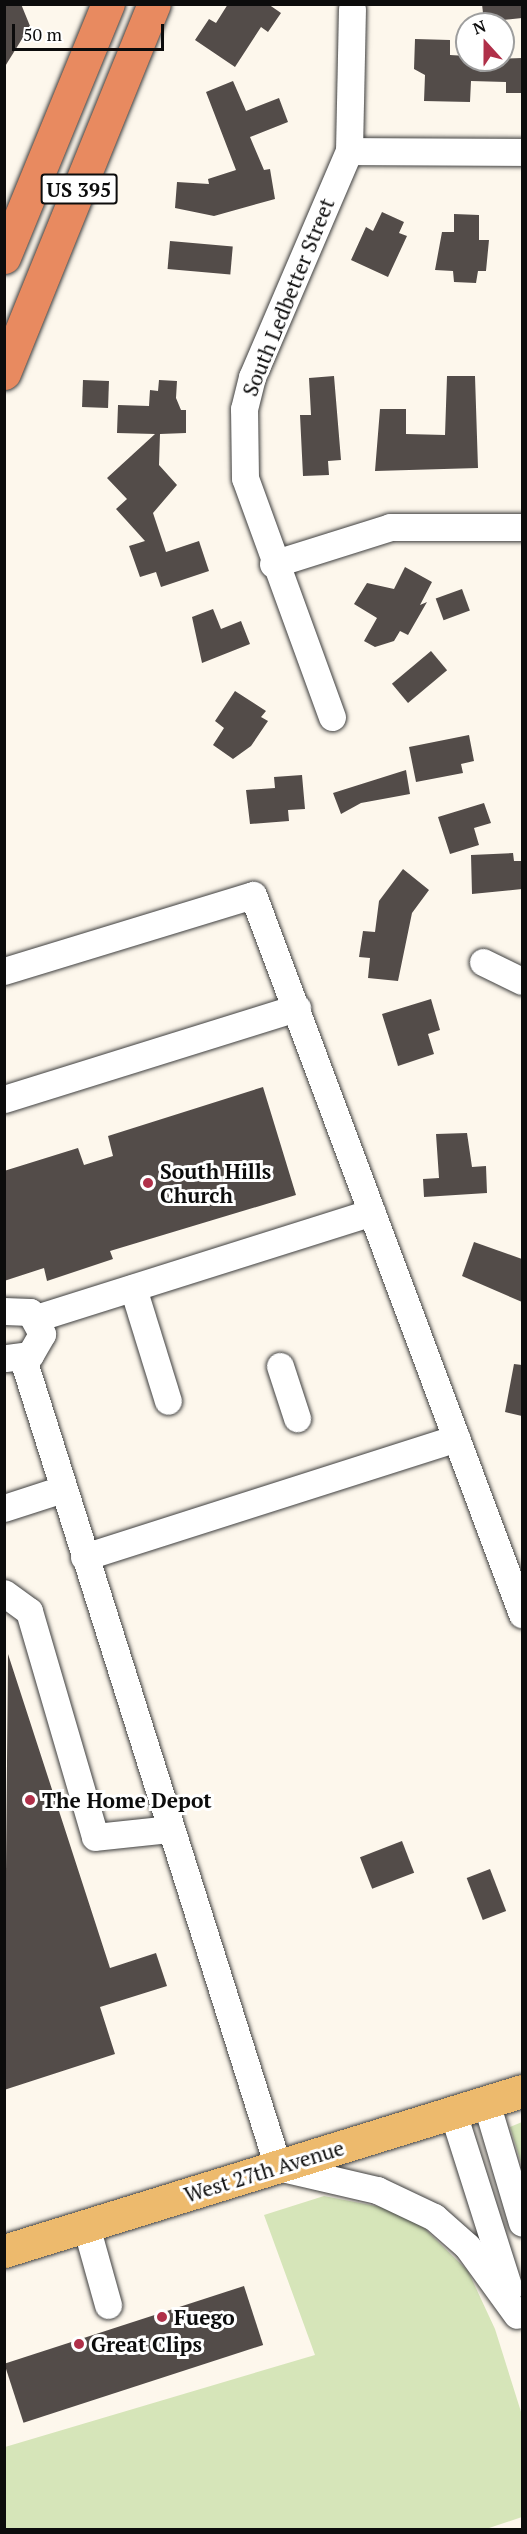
<!DOCTYPE html>
<style>
body{margin:0}
#map{position:relative;width:527px;height:2534px;overflow:hidden;background:#fdf7ec;font-family:"PT Serif",serif}
div>[style]{position:absolute}
[style*='--x']{left:calc(var(--x)*1px);top:calc(var(--y)*1px);width:calc(var(--w)*1px);rotate:calc(var(--a)*1deg)}
.green>*{inset:0;background:#d6e5b9}
.building>*{inset:0;background:#534c49;transform-origin:0 0}
.roads{filter:drop-shadow(0 0 2px #3f3f3f) drop-shadow(0 0 2px #3f3f3f)}
.minor>*{height:27px;margin:-13.5px;padding:0 13.5px;transform-origin:13.5px;border-radius:13.5px;background:#fff}
.major>*{height:33px;margin:-16.5px;padding:0 16.5px;transform-origin:16.5px;border-radius:16.5px;background:#edba6d}
.highway>*{height:33px;margin:-16.5px;padding:0 16.5px;transform-origin:16.5px;border-radius:16.5px;background:#e88a60}
.dots>*{width:16px;height:16px;translate:-50% -50%;box-sizing:border-box;border:3px solid #fff;border-radius:50%}
span{translate:-50% -50%;white-space:nowrap;text-align:center;line-height:1.15;-webkit-text-stroke:6px #fff;paint-order:stroke}
.shield-label span{padding:2px 4px;background:#fff;border:2px solid;border-radius:4px;-webkit-text-stroke-width:0}
.shield-label{font-size:20px;color:#0c0c0c;font-weight:700}
.street-label{font-size:21px;color:#0c0c0c}
.poi-label{font-size:21px;color:#0c0c0c;font-weight:700}
.left{translate:0 -50%;text-align:left}
.frame{position:absolute;inset:0;border:6px solid #0c0c0c;pointer-events:none}
.north{position:absolute;left:455px;top:12px;width:60px;height:60px;box-sizing:border-box;background:#fff;border:2px solid #9e9e9e;border-radius:50%;rotate:339deg;font-size:16px;font-weight:700;line-height:24px;text-align:center;color:#0c0c0c}
.north::after{content:'';display:block;margin:auto;width:21px;height:27px;background:#b03049;clip-path:polygon(50% 0,100% 100%,50% 72%,0 100%)}
.scale{position:absolute;left:12px;top:24px;width:152px;height:27px;box-sizing:border-box;border:3px solid #0c0c0c;border-top:0;padding-left:8px;font-size:18px;line-height:21px;white-space:nowrap;color:#0c0c0c;-webkit-text-stroke:4px #fff;paint-order:stroke}
</style>
<div id="map">
<div class="green">
<div style="clip-path:polygon(522px 2122px,522px 2166px,510px 2127px)"></div>
<div style="clip-path:polygon(324px 2196px,381px 2207px,423px 2227px,468px 2271px,495px 2329px,522px 2415px,522px 2517px,483px 2530px,5px 2530px,5px 2447px,315px 2355px,264px 2215px)"></div>
</div>
<div class="building">
<div style="clip-path:polygon(4px 4px,21px 4px,30px 26px,4px 68px)"></div>
<div style="clip-path:polygon(228px 4px,268px 4px,281px 13px,268px 32px,261px 27px,235px 67px,195px 40px,209px 19px,216px 23px)"></div>
<div style="clip-path:polygon(482px 4px,522px 4px,522px 18px,484px 22px)"></div>
<div style="clip-path:polygon(415px 39px,450px 40px,450px 55px,467px 56px,467px 60px,522px 58px,522px 93px,506px 93px,506px 82px,471px 81px,470px 102px,424px 101px,425px 75px,414px 69px)"></div>
<div style="clip-path:polygon(233px 81px,246px 111px,279px 98px,288px 122px,250px 137px,264px 170px,270px 169px,275px 199px,214px 216px,175px 208px,177px 182px,209px 184px,208px 179px,236px 170px,206px 92px)"></div>
<div style="clip-path:polygon(382px 212px,404px 222px,399px 233px,407px 236px,388px 277px,351px 260px,366px 227px,373px 231px)"></div>
<div style="clip-path:polygon(454px 214px,479px 215px,479px 240px,489px 240px,486px 271px,478px 271px,476px 283px,454px 282px,453px 271px,435px 270px,442px 232px,454px 232px)"></div>
<div style="left:170px;top:241px;width:63px;height:28px;rotate:5deg"></div>
<div style="clip-path:polygon(334px 376px,341px 460px,328px 461px,329px 475px,303px 476px,300px 415px,311px 415px,309px 378px)"></div>
<div style="clip-path:polygon(447px 376px,475px 376px,478px 468px,375px 471px,380px 409px,406px 409px,406px 434px,445px 435px)"></div>
<div style="left:83px;top:380px;width:26px;height:27px;rotate:2deg"></div>
<div style="clip-path:polygon(159px 380px,177px 381px,176px 398px,181px 410px,186px 410px,186px 433px,160px 434px,159px 465px,177px 485px,153px 513px,166px 552px,199px 541px,209px 571px,161px 587px,156px 572px,140px 577px,129px 546px,145px 541px,116px 509px,127px 499px,107px 478px,155px 434px,117px 433px,118px 405px,149px 406px,150px 390px,158px 391px)"></div>
<div style="clip-path:polygon(405px 567px,432px 582px,420px 605px,427px 602px,408px 635px,400px 631px,394px 641px,375px 647px,364px 641px,377px 618px,354px 604px,367px 583px,394px 589px)"></div>
<div style="left:462px;top:589px;width:23px;height:28px;rotate:70deg"></div>
<div style="clip-path:polygon(213px 609px,221px 629px,241px 621px,250px 644px,202px 663px,192px 617px)"></div>
<div style="left:431px;top:651px;width:25px;height:51px;rotate:50deg"></div>
<div style="clip-path:polygon(235px 691px,266px 711px,261px 717px,268px 721px,251px 746px,233px 759px,213px 745px,224px 728px,215px 721px)"></div>
<div style="clip-path:polygon(469px 735px,474px 761px,461px 764px,463px 773px,416px 782px,409px 747px)"></div>
<div style="clip-path:polygon(406px 770px,410px 794px,361px 803px,341px 814px,333px 793px)"></div>
<div style="clip-path:polygon(302px 775px,305px 809px,288px 810px,289px 821px,250px 824px,246px 790px,275px 788px,274px 777px)"></div>
<div style="clip-path:polygon(484px 803px,491px 823px,474px 828px,479px 845px,450px 854px,438px 817px)"></div>
<div style="clip-path:polygon(513px 853px,514px 861px,522px 861px,522px 889px,472px 894px,471px 855px)"></div>
<div style="clip-path:polygon(403px 869px,429px 890px,412px 913px,398px 981px,368px 978px,370px 958px,359px 957px,363px 931px,375px 932px,379px 901px)"></div>
<div style="clip-path:polygon(431px 999px,440px 1030px,428px 1034px,434px 1054px,398px 1066px,382px 1014px)"></div>
<div style="clip-path:polygon(263px 1087px,296px 1195px,110px 1251px,113px 1259px,47px 1281px,44px 1268px,4px 1281px,4px 1171px,78px 1148px,84px 1165px,113px 1156px,108px 1136px)"></div>
<div style="clip-path:polygon(467px 1133px,472px 1167px,486px 1166px,487px 1193px,424px 1197px,423px 1179px,439px 1178px,436px 1134px)"></div>
<div style="clip-path:polygon(474px 1242px,522px 1259px,522px 1302px,462px 1276px)"></div>
<div style="clip-path:polygon(514px 1364px,522px 1365px,522px 1416px,505px 1412px)"></div>
<div style="clip-path:polygon(8px 1654px,110px 1968px,156px 1953px,167px 1986px,100px 2007px,115px 2054px,4px 2090px)"></div>
<div style="left:402px;top:1841px;width:34px;height:45px;rotate:69deg"></div>
<div style="left:490px;top:1869px;width:45px;height:25px;rotate:69deg"></div>
<div style="left:244px;top:2286px;width:62px;height:252px;rotate:72deg"></div>
</div>
<div class="roads">
<div class="minor">
<div style="--x:349;--y:151;--w:173;--a:0.3"></div>
<div style="--x:273;--y:564;--w:123;--a:-17.5"></div>
<div style="--x:390;--y:527;--w:132;--a:0"></div>
<div style="--x:332;--y:717;--w:254;--a:-110"></div>
<div style="--x:245;--y:478;--w:69;--a:-90.8"></div>
<div style="--x:244;--y:409;--w:33;--a:-76"></div>
<div style="--x:252;--y:377;--w:246;--a:-66.8"></div>
<div style="--x:349;--y:151;--w:142;--a:-88.8"></div>
<div style="--x:483;--y:962;--w:43;--a:26"></div>
<div style="--x:4;--y:971;--w:260;--a:-17"></div>
<div style="--x:253;--y:895;--w:768;--a:69.49"></div>
<div style="--x:4;--y:1099;--w:307;--a:-17.3"></div>
<div style="--x:133;--y:1288;--w:118;--a:72.8"></div>
<div style="--x:4;--y:1311;--w:26;--a:2"></div>
<div style="--x:30;--y:1312;--w:25;--a:61"></div>
<div style="--x:42;--y:1334;--w:24;--a:120"></div>
<div style="--x:30;--y:1355;--w:25;--a:173"></div>
<div style="--x:36;--y:1318;--w:352;--a:-17.5"></div>
<div style="--x:23;--y:1359;--w:847;--a:72.48"></div>
<div style="--x:278;--y:2167;--w:102;--a:13.1"></div>
<div style="--x:377;--y:2190;--w:63;--a:25.3"></div>
<div style="--x:434;--y:2217;--w:44;--a:41.3"></div>
<div style="--x:467;--y:2246;--w:85;--a:54.1"></div>
<div style="--x:280;--y:1366;--w:55;--a:71.9"></div>
<div style="--x:4;--y:1508;--w:62;--a:-17.9"></div>
<div style="--x:84;--y:1557;--w:391;--a:-17.7"></div>
<div style="--x:4;--y:1593;--w:31;--a:36"></div>
<div style="--x:29;--y:1611;--w:235;--a:73.7"></div>
<div style="--x:95;--y:1837;--w:75;--a:-6.1"></div>
<div style="--x:486;--y:2102;--w:126;--a:73.4"></div>
<div style="--x:453;--y:2113;--w:184;--a:72.3"></div>
<div style="--x:86;--y:2226;--w:82;--a:74.4"></div>
</div>
<div class="major">
<div style="--x:4;--y:2251;--w:542;--a:-17.16"></div>
</div>
<div class="highway">
<div style="--x:4;--y:257;--w:274;--a:-67.7"></div>
<div style="--x:4;--y:373;--w:398;--a:-67.9"></div>
</div>
</div>
<div class="dots">
<div style="left:148px;top:1183px;background:#b03049"></div>
<div style="left:30px;top:1800px;background:#b03049"></div>
<div style="left:162px;top:2317px;background:#b03049"></div>
<div style="left:79px;top:2344px;background:#b03049"></div>
</div>
<div class="shield-label">
<span style="left:79px;top:189px">US 395</span>
</div>
<div class="street-label">
<span style="left:288px;top:297px;rotate:-68deg">South Ledbetter Street</span>
<span style="left:264px;top:2171px;rotate:-17deg">West 27th Avenue</span>
</div>
<div class="poi-label">
<span class="left" style="left:160px;top:1183px">South Hills<br>Church</span>
<span class="left" style="left:42px;top:1800px">The Home Depot</span>
<span class="left" style="left:174px;top:2317px">Fuego</span>
<span class="left" style="left:91px;top:2344px">Great Clips</span>
</div>
<div class="frame"></div>
<div class="north">N</div>
<div class="scale">50 m</div>
</div>
